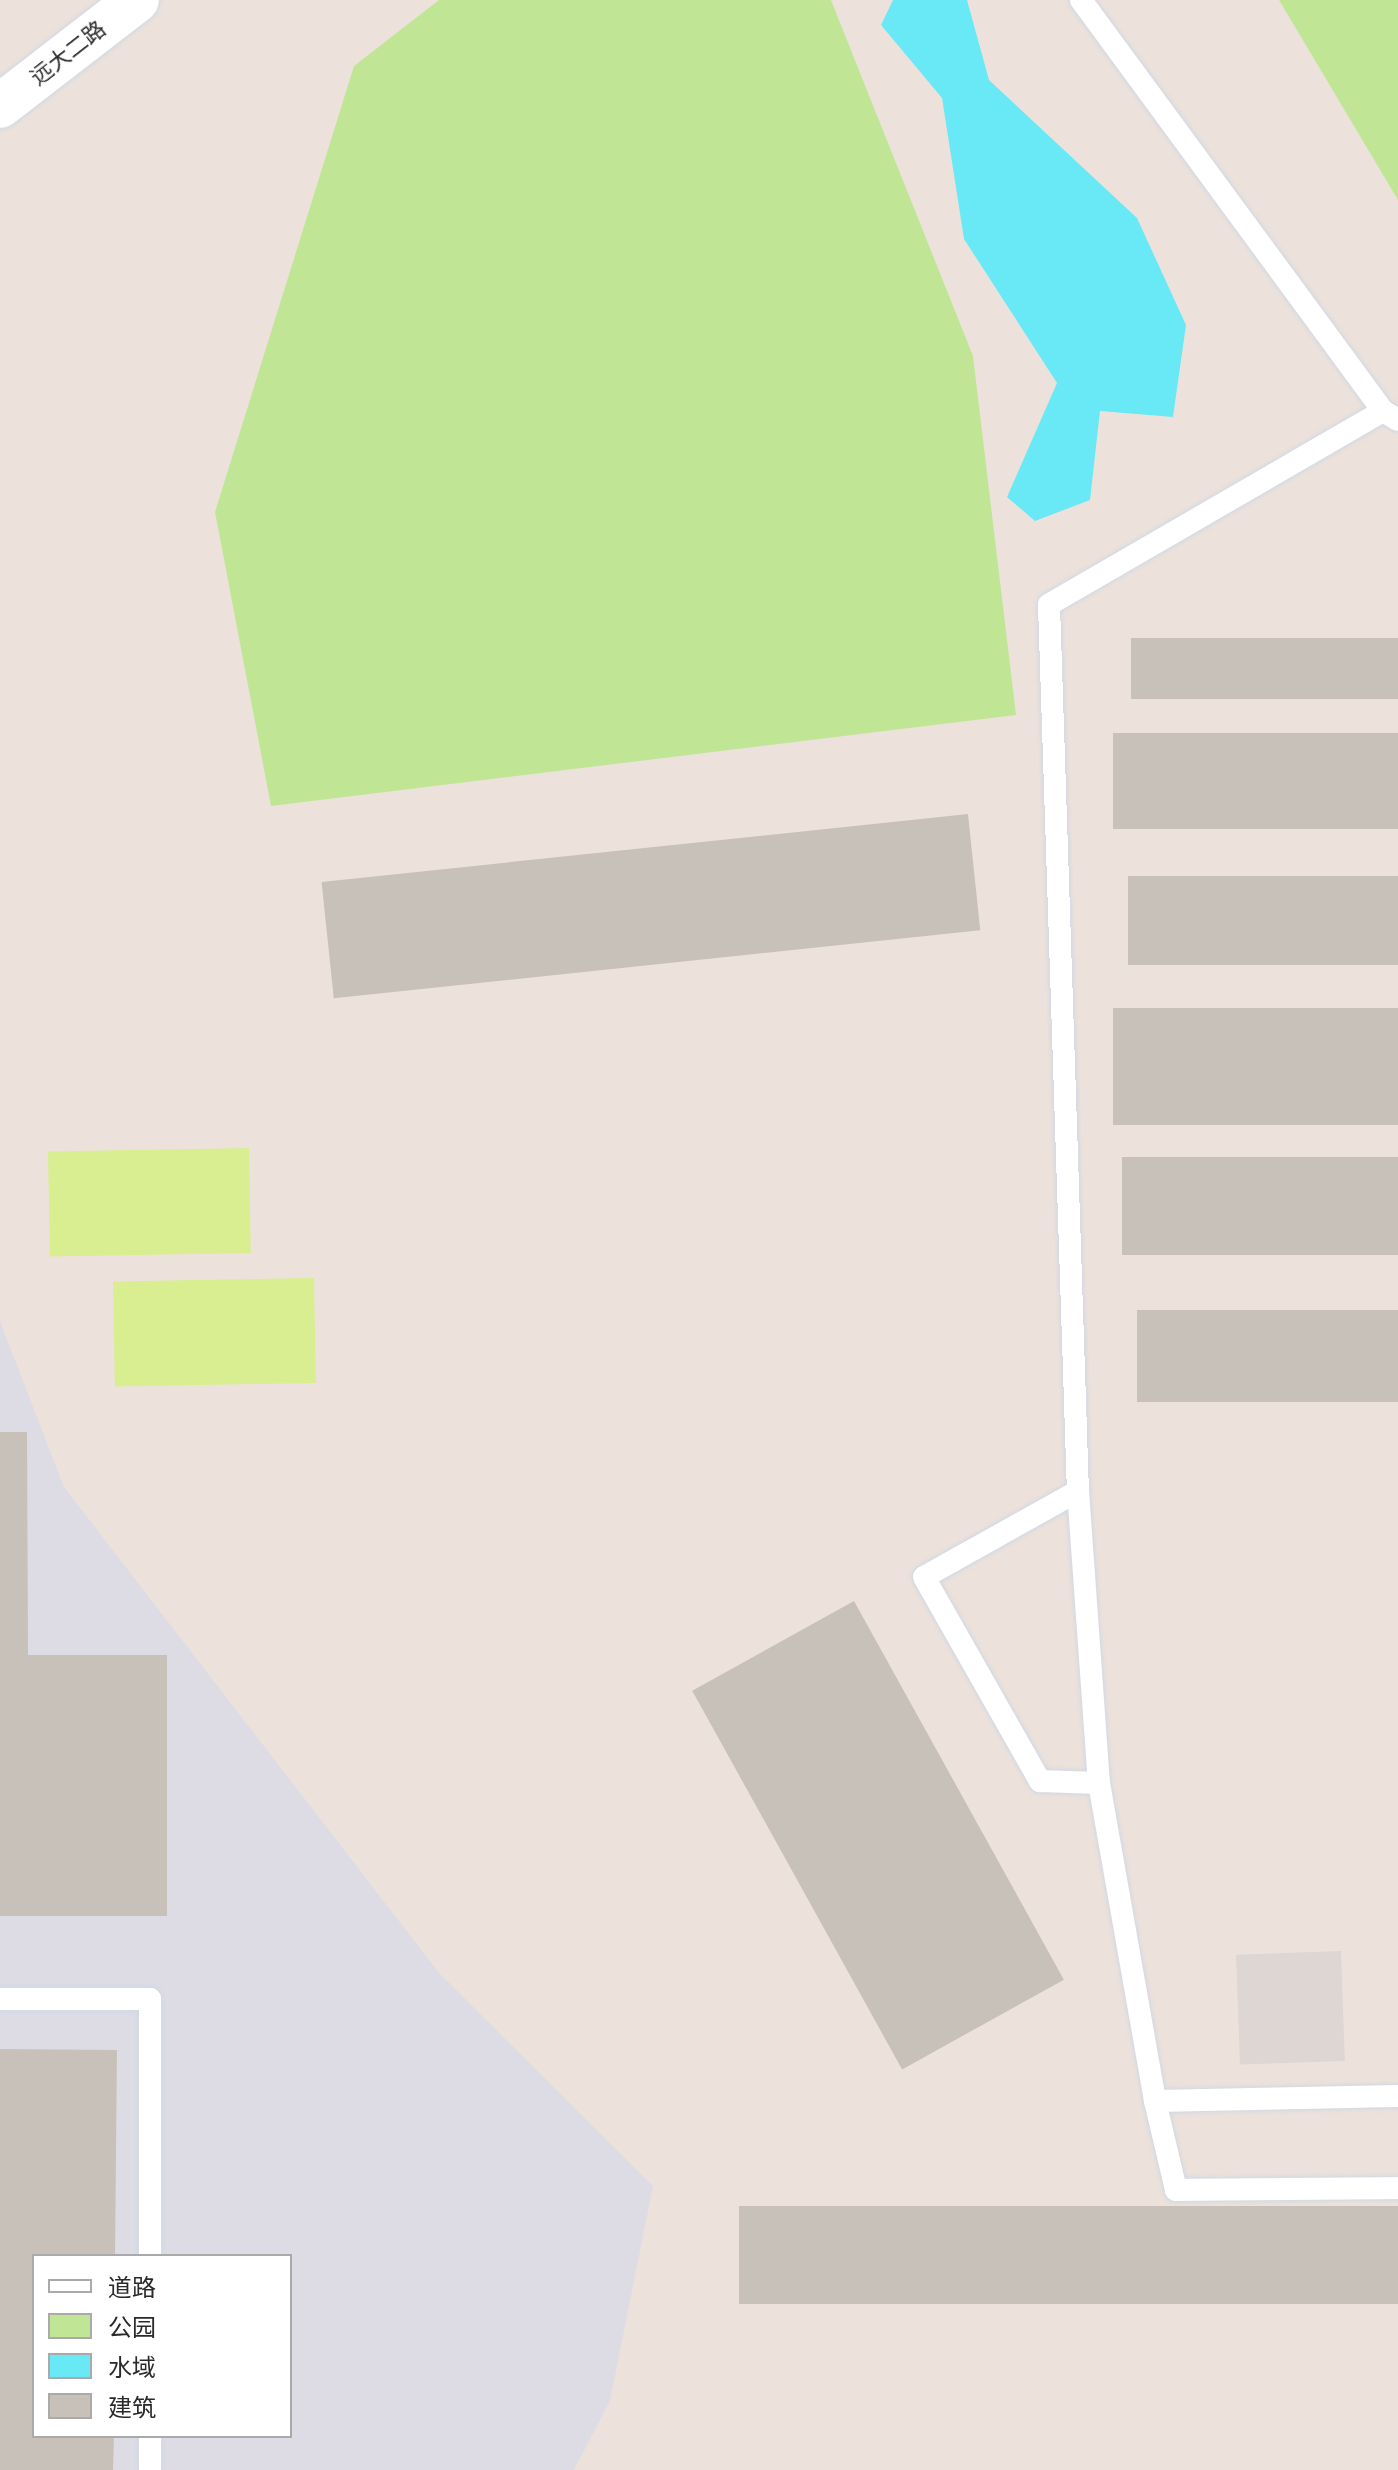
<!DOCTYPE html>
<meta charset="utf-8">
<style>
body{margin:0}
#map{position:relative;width:1398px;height:2470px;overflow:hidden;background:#ede2db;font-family:"Titillium Web","Noto Sans SC",sans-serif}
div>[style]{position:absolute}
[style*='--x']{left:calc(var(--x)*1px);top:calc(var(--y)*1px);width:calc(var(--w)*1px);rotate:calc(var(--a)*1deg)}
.industrial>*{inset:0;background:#dddce5}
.green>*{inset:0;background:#c0e695}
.pitch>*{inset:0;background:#d8ee90;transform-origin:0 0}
.plaza>*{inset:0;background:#ddd6d3;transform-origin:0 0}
.water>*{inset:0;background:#69e9f5}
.building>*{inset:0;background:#c7c1ba;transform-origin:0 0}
.roads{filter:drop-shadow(0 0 2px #d1d8e4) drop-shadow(0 0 2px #d1d8e4)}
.service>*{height:22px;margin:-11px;padding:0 11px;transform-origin:11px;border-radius:11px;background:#fff}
.secondary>*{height:44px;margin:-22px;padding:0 22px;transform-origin:22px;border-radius:22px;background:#fff}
span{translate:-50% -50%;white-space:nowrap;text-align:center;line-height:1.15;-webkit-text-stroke:7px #fff;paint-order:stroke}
.street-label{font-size:22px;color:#2a2a2a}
.legend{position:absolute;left:32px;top:2254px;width:260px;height:184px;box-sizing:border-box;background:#fff;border:2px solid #aaa;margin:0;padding:10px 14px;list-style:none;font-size:24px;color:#2a2a2a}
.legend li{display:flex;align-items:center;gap:16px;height:40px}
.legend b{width:40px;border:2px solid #aaa}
</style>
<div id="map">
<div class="industrial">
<div style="clip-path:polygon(evenodd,0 1321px,64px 1487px,440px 1974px,653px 2186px,610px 2401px,574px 2470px,0 2470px,0 1321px,34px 2256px,290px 2256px,290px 2436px,34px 2436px,34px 2256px)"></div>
</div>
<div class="green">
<div style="clip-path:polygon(439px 0,831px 0,973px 356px,1016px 715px,271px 806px,215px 512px,354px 66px)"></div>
<div style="clip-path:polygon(1279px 0,1398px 0,1398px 200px)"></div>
</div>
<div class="pitch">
<div style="left:249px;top:1148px;width:105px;height:201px;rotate:89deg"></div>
<div style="left:314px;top:1278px;width:105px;height:201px;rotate:89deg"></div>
</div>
<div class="plaza">
<div style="left:1341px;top:1951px;width:110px;height:105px;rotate:88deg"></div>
</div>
<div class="water">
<div style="clip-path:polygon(893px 0,967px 0,989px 80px,1137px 218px,1186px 325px,1173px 417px,1100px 411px,1090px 500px,1035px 521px,1007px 497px,1057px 383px,964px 239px,942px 98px,881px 25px)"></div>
</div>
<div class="building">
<div style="left:1398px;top:638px;width:61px;height:267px;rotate:90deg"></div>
<div style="left:1398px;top:733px;width:96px;height:285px;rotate:90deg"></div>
<div style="left:968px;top:814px;width:117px;height:650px;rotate:84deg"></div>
<div style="left:1398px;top:876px;width:89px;height:270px;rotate:90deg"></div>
<div style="left:1398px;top:1008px;width:117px;height:285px;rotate:90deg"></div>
<div style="left:1398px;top:1157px;width:98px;height:276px;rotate:90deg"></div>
<div style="left:1398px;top:1310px;width:92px;height:261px;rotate:90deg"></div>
<div style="clip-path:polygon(0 1432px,27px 1432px,28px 1655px,167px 1655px,167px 1916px,0 1916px)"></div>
<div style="left:854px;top:1601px;width:433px;height:185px;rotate:61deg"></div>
<div style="clip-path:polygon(0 2049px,117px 2050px,115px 2256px,34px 2256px,34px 2436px,114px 2436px,113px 2470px,0 2470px)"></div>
<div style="left:1398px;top:2206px;width:98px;height:659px;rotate:90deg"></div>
</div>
<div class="roads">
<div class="service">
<div style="--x:1081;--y:0;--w:510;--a:53.69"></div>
<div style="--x:1383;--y:411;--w:17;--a:31"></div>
<div style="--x:1383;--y:411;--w:386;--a:149.9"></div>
<div style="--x:1049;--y:605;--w:886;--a:88.13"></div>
<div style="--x:1078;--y:1491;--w:293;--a:85.9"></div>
<div style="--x:1099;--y:1783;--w:323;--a:80"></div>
<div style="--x:1155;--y:2101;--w:91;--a:76.7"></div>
<div style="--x:1176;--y:2190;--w:222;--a:-0.5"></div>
<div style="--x:1078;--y:1491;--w:176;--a:150.8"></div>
<div style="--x:924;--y:1577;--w:235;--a:60.4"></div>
<div style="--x:1040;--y:1781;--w:59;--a:1.9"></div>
<div style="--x:0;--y:1999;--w:150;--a:0"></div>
<div style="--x:150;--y:1999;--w:257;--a:90"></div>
<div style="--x:1155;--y:2101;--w:243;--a:-1.2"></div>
<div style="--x:150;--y:2436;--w:34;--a:90"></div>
</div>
<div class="secondary">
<div style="--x:0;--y:106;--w:173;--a:-37.7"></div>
</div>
</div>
<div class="street-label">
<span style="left:68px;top:53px;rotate:-38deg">远大二路</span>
</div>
<ul class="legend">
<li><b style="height:10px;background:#fff"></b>道路</li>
<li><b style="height:22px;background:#c0e695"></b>公园</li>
<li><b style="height:22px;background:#69e9f5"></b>水域</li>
<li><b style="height:22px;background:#c7c1ba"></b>建筑</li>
</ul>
</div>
